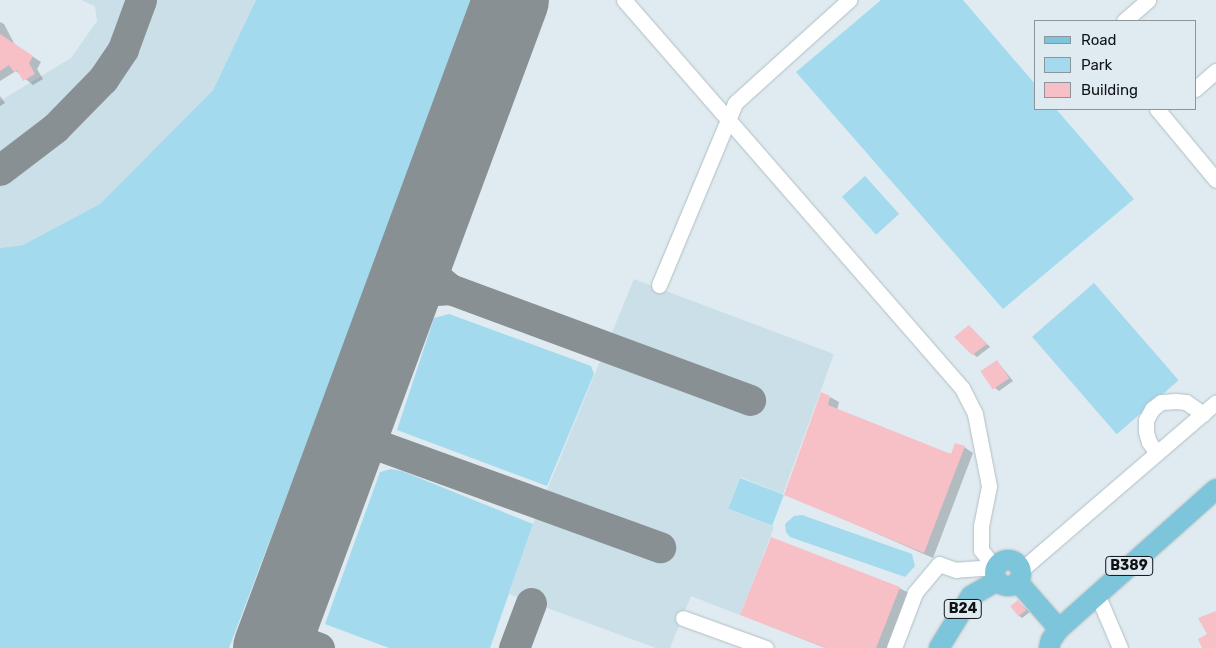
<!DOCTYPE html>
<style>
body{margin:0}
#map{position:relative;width:1216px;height:648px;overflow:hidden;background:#dfebf0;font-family:Rubik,sans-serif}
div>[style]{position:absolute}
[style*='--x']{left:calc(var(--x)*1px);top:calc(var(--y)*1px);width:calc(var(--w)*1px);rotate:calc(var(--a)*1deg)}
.built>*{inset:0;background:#cadfe7}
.green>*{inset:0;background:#a3daee;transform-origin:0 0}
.shadow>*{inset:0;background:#0003}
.taxiway>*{height:31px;margin:-15.5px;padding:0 15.5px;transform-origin:15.5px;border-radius:15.5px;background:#889094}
.runway>*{height:76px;margin:-38px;padding:0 38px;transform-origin:38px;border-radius:38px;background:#889094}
.building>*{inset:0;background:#f7c0c7;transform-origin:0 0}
.roads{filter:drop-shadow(0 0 1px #b2bec2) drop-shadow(0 0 1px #b2bec2)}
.minor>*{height:15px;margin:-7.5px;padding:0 7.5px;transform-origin:7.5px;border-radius:7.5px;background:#fff}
.major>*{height:20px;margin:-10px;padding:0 10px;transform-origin:10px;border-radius:10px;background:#7cc5db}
.major>.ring{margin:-10px;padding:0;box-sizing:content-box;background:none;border:20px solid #7cc5db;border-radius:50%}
span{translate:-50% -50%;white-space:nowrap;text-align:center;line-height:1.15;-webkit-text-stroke:4px #dfebf0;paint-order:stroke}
.shield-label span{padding:1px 4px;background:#dfebf0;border:1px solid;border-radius:4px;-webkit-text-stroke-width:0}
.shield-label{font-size:14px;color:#101416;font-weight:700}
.legend{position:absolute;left:1034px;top:20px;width:162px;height:90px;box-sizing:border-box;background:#dfebf0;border:1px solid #8c9599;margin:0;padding:6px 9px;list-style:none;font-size:15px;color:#101416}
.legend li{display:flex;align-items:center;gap:10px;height:25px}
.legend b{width:25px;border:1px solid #8c9599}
</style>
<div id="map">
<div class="built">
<div style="clip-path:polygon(81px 0,256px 0,213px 90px,100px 204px,23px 245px,0 248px,0 101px,71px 58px,97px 21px,95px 6px)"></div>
<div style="clip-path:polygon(634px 279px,834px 354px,783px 494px,740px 477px,728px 509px,774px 527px,740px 615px,691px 596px,670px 648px,656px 648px,509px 594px,533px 524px)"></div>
</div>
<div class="green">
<div style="clip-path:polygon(256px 0,475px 0,229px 648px,0 648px,0 248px,23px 245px,100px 204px,213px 90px)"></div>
<div style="clip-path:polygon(881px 0,963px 0,1035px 84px,1035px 109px,1056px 109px,1134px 199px,1003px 309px,796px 72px)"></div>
<div style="left:865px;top:176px;width:51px;height:31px;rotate:48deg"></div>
<div style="left:1094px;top:283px;width:129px;height:82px;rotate:49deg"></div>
<div style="clip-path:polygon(449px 314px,591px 366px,594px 374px,547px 486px,397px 430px,434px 318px)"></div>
<div style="clip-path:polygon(391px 469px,402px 471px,533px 524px,490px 648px,389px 648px,325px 624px,380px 472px)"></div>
<div style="left:740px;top:478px;width:47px;height:33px;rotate:21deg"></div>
<div style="clip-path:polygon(802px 515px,912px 554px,915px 566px,905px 577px,790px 537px,786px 532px,785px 524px,794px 516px)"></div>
</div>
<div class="shadow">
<div style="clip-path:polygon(0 22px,4px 24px,15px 45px,41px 62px,37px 69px,43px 79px,33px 85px,16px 71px,0 81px)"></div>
<div style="clip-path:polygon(0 96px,5px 103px,0 106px)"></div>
<div style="clip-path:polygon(969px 326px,990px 347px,977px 357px,973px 354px)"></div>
<div style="clip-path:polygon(997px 361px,1013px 381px,999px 391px,995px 388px)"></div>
<div style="clip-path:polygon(830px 397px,839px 402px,837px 410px,951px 456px,964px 447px,973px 453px,933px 558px,786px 494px)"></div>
<div style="clip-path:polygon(899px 588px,909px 593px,887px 648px,825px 648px,742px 615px)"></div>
<div style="clip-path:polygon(1018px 602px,1030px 612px,1022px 618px,1018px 615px)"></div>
</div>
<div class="taxiway">
<div style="--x:0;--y:170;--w:69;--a:-37.4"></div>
<div style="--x:55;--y:128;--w:69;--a:-45.6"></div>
<div style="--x:103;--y:79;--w:36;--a:-56"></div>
<div style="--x:123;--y:49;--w:52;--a:-69.8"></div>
<div style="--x:427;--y:227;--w:25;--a:92"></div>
<div style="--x:426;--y:252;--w:16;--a:75"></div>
<div style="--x:430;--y:267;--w:14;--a:56"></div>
<div style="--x:438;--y:279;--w:16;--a:40"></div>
<div style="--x:394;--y:318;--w:24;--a:-54"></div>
<div style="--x:408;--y:299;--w:17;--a:-28"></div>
<div style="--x:423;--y:291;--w:27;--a:-4"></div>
<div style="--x:450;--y:289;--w:320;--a:20.3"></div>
<div style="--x:350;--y:435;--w:330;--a:19.9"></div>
<div style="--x:277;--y:632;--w:45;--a:20.9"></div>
<div style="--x:514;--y:648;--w:48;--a:-69.3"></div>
</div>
<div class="runway">
<div style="--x:271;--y:648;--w:691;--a:-69.68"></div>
</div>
<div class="building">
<div style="clip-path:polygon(0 34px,33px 56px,29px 63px,35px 74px,23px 81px,17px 70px,14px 72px,9px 65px,0 71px)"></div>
<div style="clip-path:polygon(969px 325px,987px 344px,972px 355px,954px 337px)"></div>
<div style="left:997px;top:360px;width:22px;height:20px;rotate:56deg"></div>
<div style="clip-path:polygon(821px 392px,830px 396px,828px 405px,951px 454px,955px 443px,965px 446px,924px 553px,784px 495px)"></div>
<div style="clip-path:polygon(771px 537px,900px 587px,876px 648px,826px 648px,740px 615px)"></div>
<div style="left:1018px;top:600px;width:13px;height:10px;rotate:51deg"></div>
<div style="clip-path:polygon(1216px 611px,1216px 648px,1202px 648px,1198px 639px,1207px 634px,1198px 618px)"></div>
</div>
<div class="roads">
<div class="minor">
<div style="--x:624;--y:0;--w:515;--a:48.94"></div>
<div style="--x:962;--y:388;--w:29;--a:63"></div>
<div style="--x:975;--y:414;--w:73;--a:79"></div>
<div style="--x:989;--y:486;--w:41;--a:101.3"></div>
<div style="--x:981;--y:526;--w:24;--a:90"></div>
<div style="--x:981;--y:550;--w:22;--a:51"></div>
<div style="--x:995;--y:567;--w:39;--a:176"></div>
<div style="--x:956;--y:570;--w:18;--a:-161"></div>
<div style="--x:939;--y:564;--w:38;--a:130"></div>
<div style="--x:915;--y:593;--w:59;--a:110.9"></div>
<div style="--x:1124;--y:21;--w:32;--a:-41"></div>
<div style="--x:1195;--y:89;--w:28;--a:-41"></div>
<div style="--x:1157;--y:109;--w:92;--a:50.3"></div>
<div style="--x:659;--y:285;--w:197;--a:-67.3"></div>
<div style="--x:735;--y:103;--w:154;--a:-42.1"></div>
<div style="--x:1157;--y:453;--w:14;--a:-126"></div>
<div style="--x:1149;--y:442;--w:10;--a:-107"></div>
<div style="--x:1146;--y:432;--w:12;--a:-90"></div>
<div style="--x:1146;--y:420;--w:13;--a:-61"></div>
<div style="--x:1152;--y:409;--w:11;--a:-38"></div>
<div style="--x:1161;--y:402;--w:15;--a:-4"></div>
<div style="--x:1176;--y:401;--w:10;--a:6"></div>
<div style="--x:1186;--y:402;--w:21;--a:35"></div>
<div style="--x:1021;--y:570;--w:257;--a:-40.7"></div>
<div style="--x:1097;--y:594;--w:59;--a:66.9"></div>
<div style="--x:683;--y:618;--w:88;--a:19.9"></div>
</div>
<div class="major">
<div class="ring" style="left:995px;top:560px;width:6px;height:6px"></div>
<div style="--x:1018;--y:582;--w:62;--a:48.9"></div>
<div style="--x:939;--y:648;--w:61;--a:-58.4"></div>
<div style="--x:971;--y:596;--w:30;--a:-30"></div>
<div style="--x:1049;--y:648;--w:8;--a:-76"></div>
<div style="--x:1051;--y:640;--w:14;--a:-54"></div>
<div style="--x:1059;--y:629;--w:210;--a:-41.7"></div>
</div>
</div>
<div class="shield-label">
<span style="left:1129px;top:566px">B389</span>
<span style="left:963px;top:609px">B24</span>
</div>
<ul class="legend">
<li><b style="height:6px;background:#7cc5db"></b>Road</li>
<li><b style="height:14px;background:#a3daee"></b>Park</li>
<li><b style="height:14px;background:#f7c0c7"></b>Building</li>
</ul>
</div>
